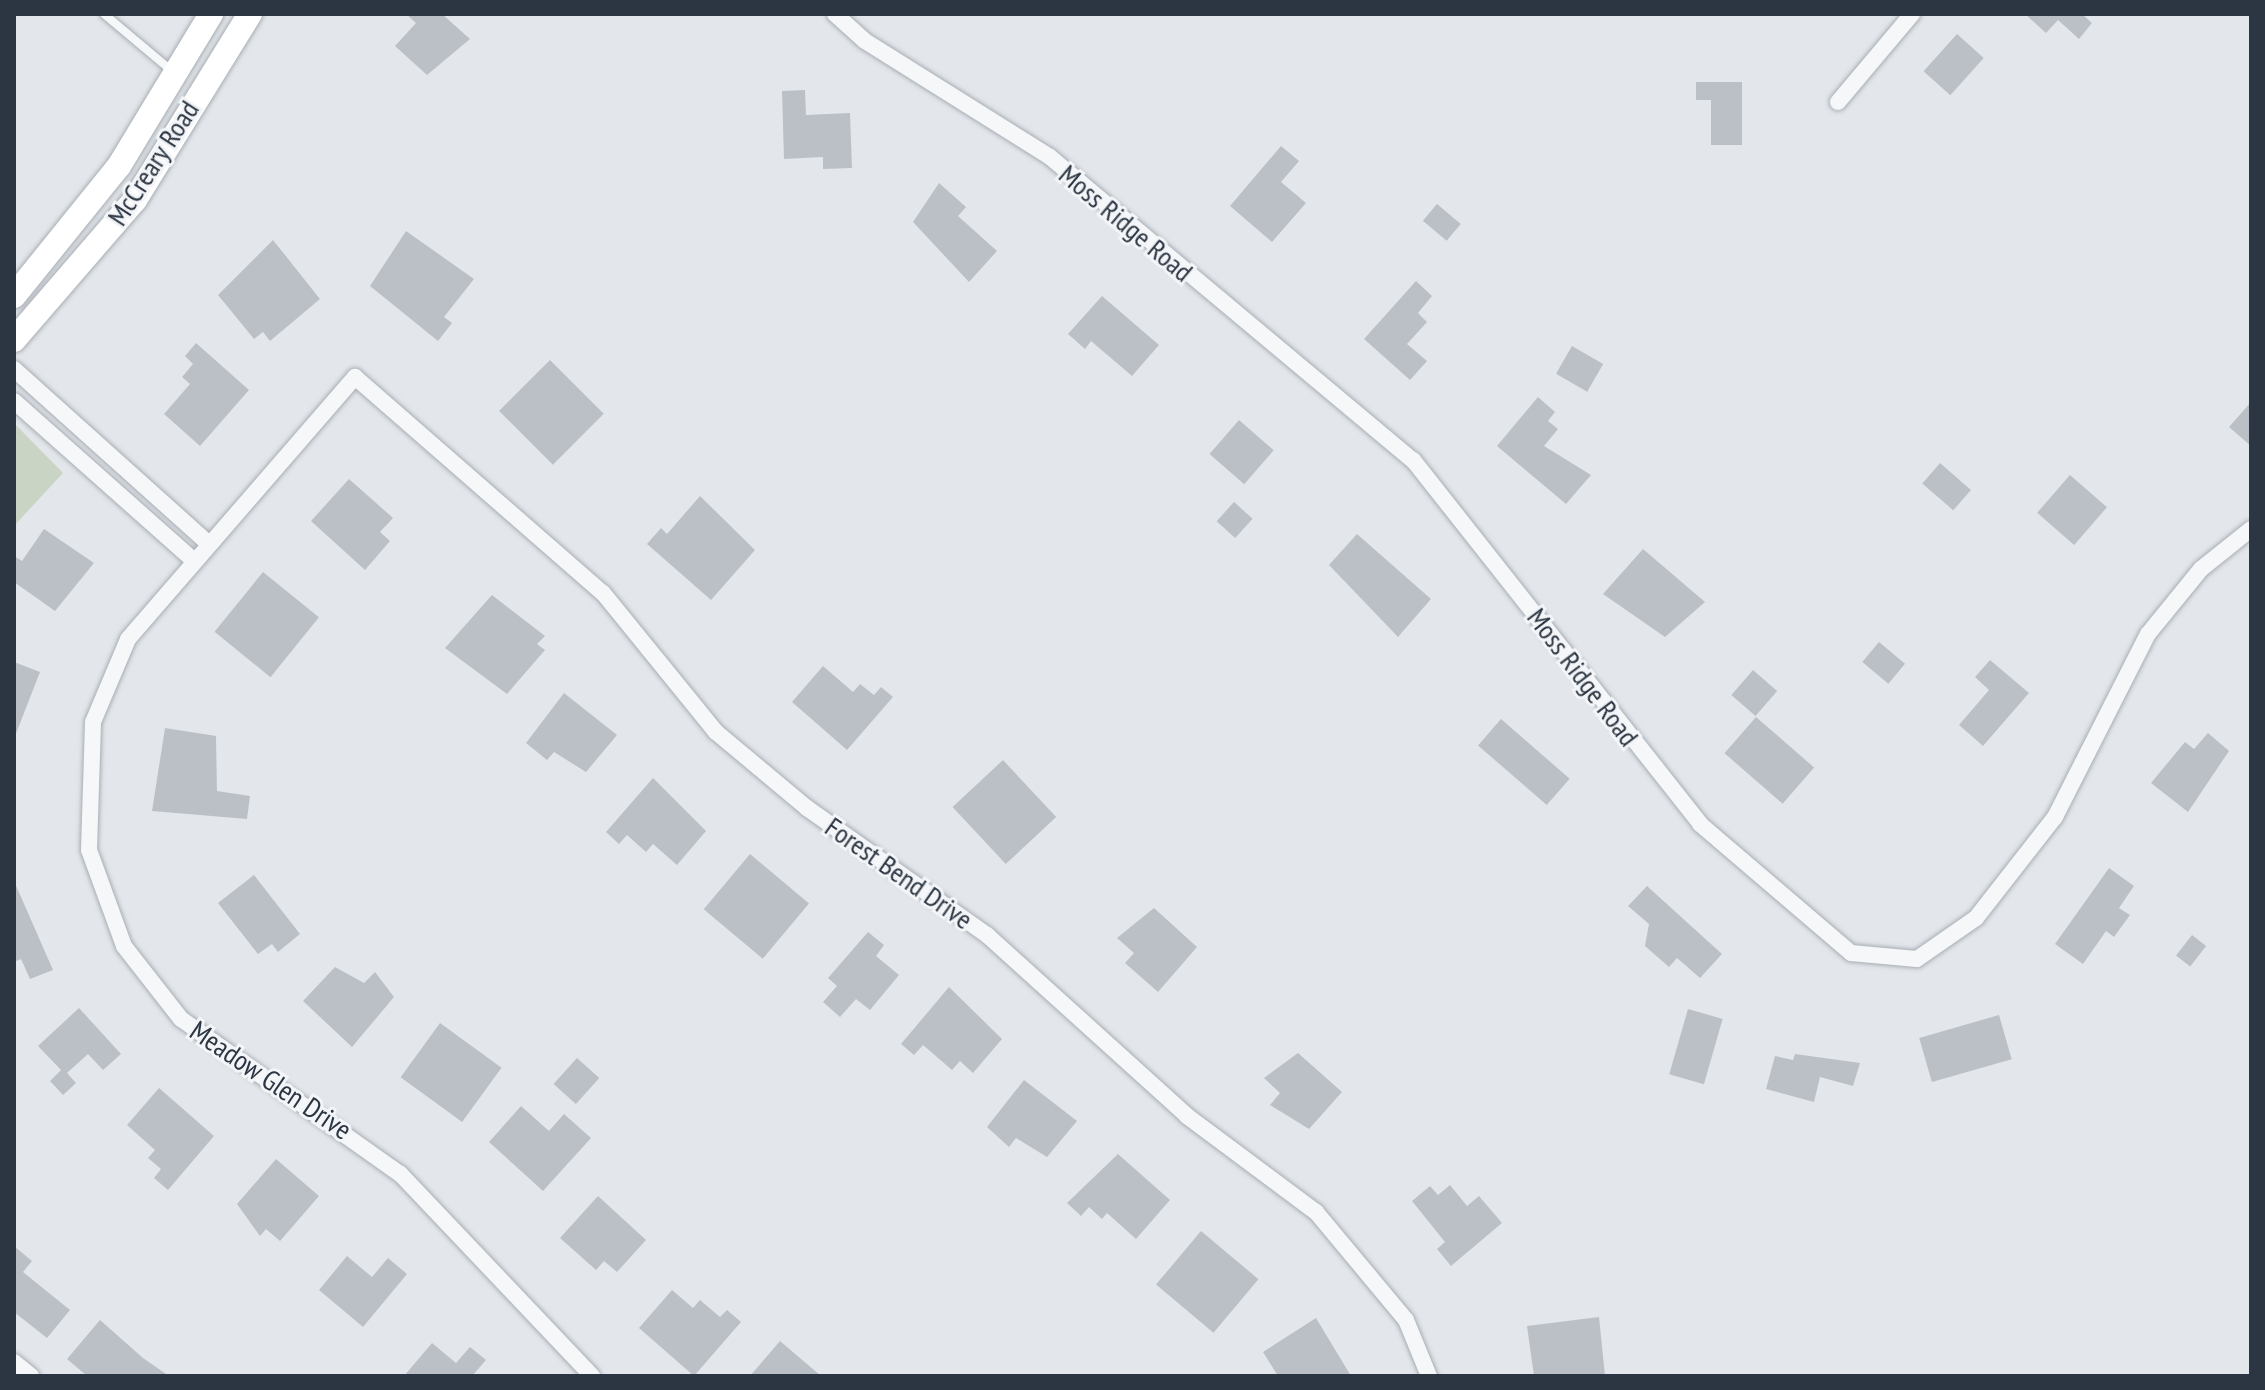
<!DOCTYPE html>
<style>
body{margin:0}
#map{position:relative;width:2265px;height:1390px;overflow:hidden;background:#e3e7eb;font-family:"PT Sans Narrow",sans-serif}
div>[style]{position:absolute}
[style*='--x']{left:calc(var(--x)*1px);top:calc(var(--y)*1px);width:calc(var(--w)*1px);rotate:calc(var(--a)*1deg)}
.green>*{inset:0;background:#cad4c5}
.building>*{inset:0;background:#bbc0c7;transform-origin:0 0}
.roads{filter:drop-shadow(0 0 2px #a8aeb5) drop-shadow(0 0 2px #a8aeb5)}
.lane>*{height:8px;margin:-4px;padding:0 4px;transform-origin:4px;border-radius:4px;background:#f6f7f9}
.street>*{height:16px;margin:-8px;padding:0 8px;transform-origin:8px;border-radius:8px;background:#f6f7f9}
.secondary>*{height:24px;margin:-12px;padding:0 12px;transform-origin:12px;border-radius:12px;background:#fff}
span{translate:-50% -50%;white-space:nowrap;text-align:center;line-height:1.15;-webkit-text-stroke:6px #f3f5f8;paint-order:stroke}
.street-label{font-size:28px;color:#2c3642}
.frame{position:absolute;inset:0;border:16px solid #2c3642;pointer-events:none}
</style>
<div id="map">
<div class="green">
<div style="clip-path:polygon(14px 423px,63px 473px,14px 526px)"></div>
</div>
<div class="building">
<div style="clip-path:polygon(406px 14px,442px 14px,470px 39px,427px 75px,395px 46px,416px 23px)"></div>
<div style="clip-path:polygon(2025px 14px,2082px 14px,2092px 23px,2079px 39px,2058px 20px,2046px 33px)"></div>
<div style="left:1957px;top:34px;width:36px;height:50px;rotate:42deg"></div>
<div style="clip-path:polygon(1696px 82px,1742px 82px,1742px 145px,1711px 145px,1711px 100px,1696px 100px)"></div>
<div style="clip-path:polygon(805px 90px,806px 115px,850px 113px,852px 168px,823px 169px,823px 157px,784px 159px,782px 91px)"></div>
<div style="clip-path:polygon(1281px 146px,1299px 161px,1281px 182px,1306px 203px,1272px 242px,1230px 206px)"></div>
<div style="clip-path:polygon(939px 183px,966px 207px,958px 216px,997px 251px,969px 282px,913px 222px)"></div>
<div style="left:1437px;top:204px;width:31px;height:22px;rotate:40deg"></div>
<div style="clip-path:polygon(406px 231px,474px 279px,444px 317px,452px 323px,438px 341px,370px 286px)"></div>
<div style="clip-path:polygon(273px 240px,320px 299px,270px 341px,263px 332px,254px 339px,218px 295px)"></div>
<div style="clip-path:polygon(1416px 281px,1432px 296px,1418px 313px,1427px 322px,1407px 344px,1427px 361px,1410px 380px,1364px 339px)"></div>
<div style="clip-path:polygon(1102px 296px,1159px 345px,1132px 376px,1091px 341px,1085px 349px,1068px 334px)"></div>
<div style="clip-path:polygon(196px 343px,249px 390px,200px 446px,164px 414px,190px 384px,182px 377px,193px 364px,185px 356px)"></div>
<div style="left:1572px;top:346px;width:36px;height:32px;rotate:30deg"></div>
<div style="left:550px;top:360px;width:76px;height:72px;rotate:45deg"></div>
<div style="clip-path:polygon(1538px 397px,1555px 412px,1548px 421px,1558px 429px,1544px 446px,1591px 475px,1566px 504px,1497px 446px)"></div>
<div style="clip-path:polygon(2251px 402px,2251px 446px,2229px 427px)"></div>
<div style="left:1239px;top:420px;width:46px;height:45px;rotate:41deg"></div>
<div style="left:1940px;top:463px;width:41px;height:27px;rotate:41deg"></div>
<div style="left:2070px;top:475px;width:49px;height:50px;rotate:41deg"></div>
<div style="clip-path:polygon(349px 479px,393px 518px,380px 532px,390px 541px,365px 570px,311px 521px)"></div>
<div style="clip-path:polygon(700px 496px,755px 550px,711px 600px,647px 544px,661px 528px,667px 534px)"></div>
<div style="left:1234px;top:502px;width:25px;height:26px;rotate:42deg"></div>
<div style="clip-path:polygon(44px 529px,94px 563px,55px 611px,14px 582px,14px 556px,22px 561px)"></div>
<div style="clip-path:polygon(1357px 534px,1431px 599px,1398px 637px,1329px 565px)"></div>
<div style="clip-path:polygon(1643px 549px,1705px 602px,1665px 637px,1603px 594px)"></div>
<div style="left:263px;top:572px;width:72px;height:77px;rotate:39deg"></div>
<div style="clip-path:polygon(492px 595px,545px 636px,537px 644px,545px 650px,507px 694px,445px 648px)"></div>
<div style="left:1879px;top:642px;width:34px;height:26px;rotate:40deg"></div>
<div style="clip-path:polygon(1990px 660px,2029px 693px,1983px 746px,1959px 725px,1989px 690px,1975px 677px)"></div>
<div style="clip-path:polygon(14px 662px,40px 672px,15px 736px,14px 736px)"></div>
<div style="clip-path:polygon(823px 666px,853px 692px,860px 684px,874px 695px,881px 687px,893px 697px,847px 750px,792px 702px)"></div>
<div style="left:1753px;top:670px;width:32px;height:33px;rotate:41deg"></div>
<div style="clip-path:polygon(564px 693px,617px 735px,586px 772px,554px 752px,547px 760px,526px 743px)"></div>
<div style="left:1756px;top:717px;width:77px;height:48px;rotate:41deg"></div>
<div style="left:1501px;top:719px;width:91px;height:35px;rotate:41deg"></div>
<div style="clip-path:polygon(165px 728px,216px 736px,217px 791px,250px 796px,247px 819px,152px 811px)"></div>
<div style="clip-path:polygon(2208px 733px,2229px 751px,2188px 812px,2151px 783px,2185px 742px,2194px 749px)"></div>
<div style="left:1003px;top:760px;width:78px;height:69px;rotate:47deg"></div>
<div style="clip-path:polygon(653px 778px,706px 831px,677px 865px,653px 844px,646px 852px,627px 835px,619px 844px,606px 832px)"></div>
<div style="left:750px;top:854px;width:77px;height:72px;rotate:40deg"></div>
<div style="clip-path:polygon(2109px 868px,2134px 886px,2119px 908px,2130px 915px,2114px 937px,2106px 931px,2083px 964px,2055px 944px)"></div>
<div style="clip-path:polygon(254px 875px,300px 934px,278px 952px,272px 944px,258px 954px,218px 903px)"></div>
<div style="clip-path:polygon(14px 881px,53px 970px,30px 979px,21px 959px,14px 962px)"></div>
<div style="clip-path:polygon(1647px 886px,1722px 954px,1700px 978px,1677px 958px,1669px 967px,1645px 946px,1649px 924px,1628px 906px)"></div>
<div style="clip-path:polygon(1154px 908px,1197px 947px,1158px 992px,1125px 963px,1134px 953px,1117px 938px)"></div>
<div style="clip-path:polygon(868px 932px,884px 945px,876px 956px,899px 975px,870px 1010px,856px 999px,840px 1017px,823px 1002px,837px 986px,828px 978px)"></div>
<div style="left:2192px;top:935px;width:18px;height:26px;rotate:38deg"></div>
<div style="clip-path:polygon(335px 967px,364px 983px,375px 972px,394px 997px,352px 1047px,303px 1001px)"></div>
<div style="clip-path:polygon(949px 987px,1002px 1039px,973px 1073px,960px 1061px,952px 1070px,923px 1045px,914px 1055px,901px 1044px)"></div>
<div style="clip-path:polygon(79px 1008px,121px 1054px,103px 1070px,88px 1054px,67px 1073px,76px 1083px,63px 1095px,50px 1081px,61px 1070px,38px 1046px)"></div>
<div style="left:1688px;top:1009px;width:36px;height:68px;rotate:16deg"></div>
<div style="left:1999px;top:1015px;width:46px;height:83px;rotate:74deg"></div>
<div style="left:440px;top:1023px;width:76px;height:67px;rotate:36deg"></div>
<div style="clip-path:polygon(1298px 1053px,1342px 1092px,1309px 1129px,1270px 1105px,1280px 1093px,1264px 1078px)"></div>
<div style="clip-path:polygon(1795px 1054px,1860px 1063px,1853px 1086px,1820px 1077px,1814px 1102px,1766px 1089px,1775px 1056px,1793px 1060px)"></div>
<div style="left:577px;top:1058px;width:30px;height:35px;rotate:42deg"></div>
<div style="clip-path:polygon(1024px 1080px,1077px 1121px,1047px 1157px,1016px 1138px,1009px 1147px,987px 1127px)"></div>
<div style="clip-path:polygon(159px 1088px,214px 1136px,168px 1190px,154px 1178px,161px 1169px,148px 1158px,155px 1150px,127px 1125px)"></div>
<div style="clip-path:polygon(521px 1106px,549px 1131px,564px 1114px,591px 1138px,543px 1191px,489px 1142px)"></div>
<div style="clip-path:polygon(1118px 1154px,1170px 1200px,1136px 1239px,1107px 1213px,1102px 1219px,1089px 1207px,1081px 1216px,1067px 1203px)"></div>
<div style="clip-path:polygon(276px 1159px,319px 1196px,280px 1241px,266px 1229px,260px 1236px,237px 1204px)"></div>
<div style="clip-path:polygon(1450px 1185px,1467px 1206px,1479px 1196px,1502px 1223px,1451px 1266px,1437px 1249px,1445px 1242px,1412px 1201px,1430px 1186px,1438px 1195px)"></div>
<div style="clip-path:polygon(598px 1196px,646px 1240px,617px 1272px,604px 1261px,596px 1270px,560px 1238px)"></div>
<div style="left:1201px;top:1231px;width:75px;height:70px;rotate:40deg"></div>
<div style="clip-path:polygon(14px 1246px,32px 1261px,23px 1272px,70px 1310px,47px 1338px,14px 1312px)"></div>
<div style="clip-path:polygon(347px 1256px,372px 1277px,388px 1258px,407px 1274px,363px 1327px,319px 1290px)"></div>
<div style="clip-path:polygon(672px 1290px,693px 1308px,700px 1300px,720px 1317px,727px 1310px,741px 1322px,694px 1376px,639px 1328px)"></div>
<div style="clip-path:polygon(1599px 1317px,1605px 1376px,1534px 1376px,1527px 1326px)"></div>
<div style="clip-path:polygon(1316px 1318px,1351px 1376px,1278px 1376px,1263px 1352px)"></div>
<div style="clip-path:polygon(100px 1320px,143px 1358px,169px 1376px,87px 1376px,67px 1359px)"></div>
<div style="clip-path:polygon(780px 1341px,821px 1376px,750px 1376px)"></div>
<div style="clip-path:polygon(432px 1343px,456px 1363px,470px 1347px,486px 1360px,472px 1376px,404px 1376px)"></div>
</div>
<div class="roads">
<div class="lane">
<div style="--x:104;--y:14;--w:90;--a:40"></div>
</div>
<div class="street">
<div style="--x:835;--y:14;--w:40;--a:42"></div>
<div style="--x:865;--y:41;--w:218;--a:32.1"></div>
<div style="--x:1050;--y:157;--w:473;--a:39.9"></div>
<div style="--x:1413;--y:460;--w:464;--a:51.7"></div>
<div style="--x:1700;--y:824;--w:199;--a:40.5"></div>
<div style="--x:1851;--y:953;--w:66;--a:5.2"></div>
<div style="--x:1917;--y:959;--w:72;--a:-34.8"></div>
<div style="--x:1976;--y:918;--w:128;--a:-52"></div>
<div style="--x:2055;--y:817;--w:205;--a:-63.1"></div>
<div style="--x:2148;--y:634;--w:84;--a:-50.8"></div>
<div style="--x:2201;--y:569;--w:64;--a:-38.7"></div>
<div style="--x:1838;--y:102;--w:115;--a:-49.9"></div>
<div style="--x:14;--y:369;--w:259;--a:41.9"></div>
<div style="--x:14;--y:401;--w:238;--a:41.6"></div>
<div style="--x:14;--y:1362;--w:22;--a:39"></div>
<div style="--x:592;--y:1376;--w:279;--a:-133.5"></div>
<div style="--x:400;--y:1174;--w:268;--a:-144.7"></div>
<div style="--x:181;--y:1019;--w:93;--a:-128"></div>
<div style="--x:124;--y:946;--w:102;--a:-110"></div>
<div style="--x:89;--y:850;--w:128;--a:-88.2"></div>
<div style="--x:93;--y:722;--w:90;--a:-67.1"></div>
<div style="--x:128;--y:639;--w:347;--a:-49.1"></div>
<div style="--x:355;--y:377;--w:329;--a:41.1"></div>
<div style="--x:603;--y:593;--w:179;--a:50.9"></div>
<div style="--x:716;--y:732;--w:119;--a:39.9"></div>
<div style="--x:807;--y:808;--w:220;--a:35.2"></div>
<div style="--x:987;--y:935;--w:270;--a:42.1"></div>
<div style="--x:1187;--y:1116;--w:161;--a:36.7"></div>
<div style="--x:1316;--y:1212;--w:141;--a:50.2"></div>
<div style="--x:1406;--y:1320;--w:61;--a:67.7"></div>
</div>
<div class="secondary">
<div style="--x:14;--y:296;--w:167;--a:-51.1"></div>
<div style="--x:119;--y:166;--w:178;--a:-58.8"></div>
<div style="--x:14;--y:340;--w:185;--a:-49.2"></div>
<div style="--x:135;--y:200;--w:219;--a:-58.3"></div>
</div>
</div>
<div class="street-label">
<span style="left:153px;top:163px;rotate:-57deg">McCreary Road</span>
<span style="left:1126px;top:223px;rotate:40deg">Moss Ridge Road</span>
<span style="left:1583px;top:677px;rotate:53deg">Moss Ridge Road</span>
<span style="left:899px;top:873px;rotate:35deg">Forest Bend Drive</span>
<span style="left:271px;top:1080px;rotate:34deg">Meadow Glen Drive</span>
</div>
<div class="frame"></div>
</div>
